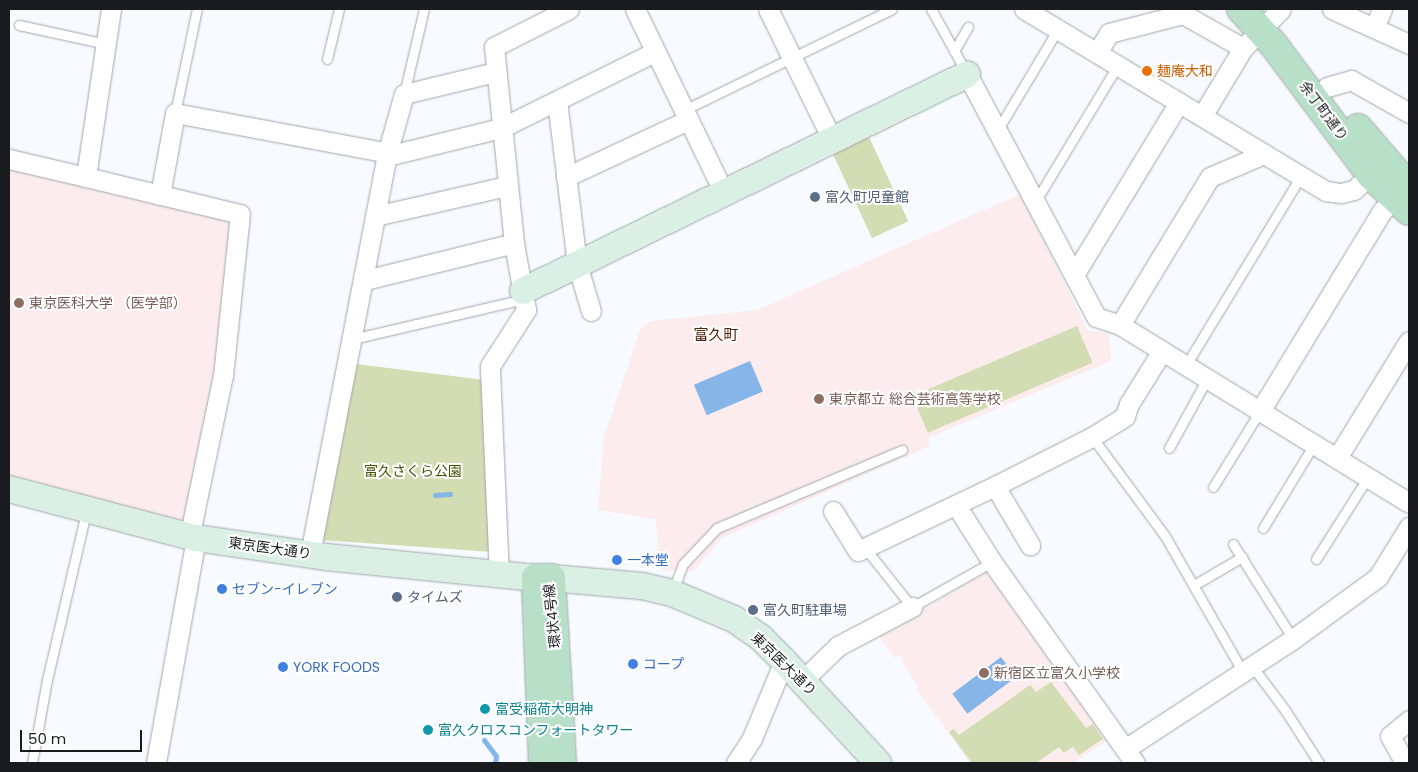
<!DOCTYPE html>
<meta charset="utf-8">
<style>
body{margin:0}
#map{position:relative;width:1418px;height:772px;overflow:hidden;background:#f7fbff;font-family:Poppins,"Noto Sans JP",sans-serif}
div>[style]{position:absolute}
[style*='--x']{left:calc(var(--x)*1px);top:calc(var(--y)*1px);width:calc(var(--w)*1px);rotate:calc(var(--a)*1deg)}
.education>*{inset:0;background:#fcecee}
.green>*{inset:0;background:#d3ddb3;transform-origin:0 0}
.water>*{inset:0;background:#86b5e7;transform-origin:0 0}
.stream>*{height:5px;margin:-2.5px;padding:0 2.5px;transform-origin:2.5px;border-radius:2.5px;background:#86b5e7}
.roads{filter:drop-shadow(0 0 1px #a0a6ab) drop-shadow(0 0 1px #a0a6ab)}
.lane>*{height:9px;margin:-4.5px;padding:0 4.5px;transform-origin:4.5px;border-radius:4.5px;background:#fff}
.street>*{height:19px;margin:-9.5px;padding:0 9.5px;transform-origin:9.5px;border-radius:9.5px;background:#fff}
.secondary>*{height:26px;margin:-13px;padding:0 13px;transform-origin:13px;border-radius:13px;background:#dbf0e4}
.primary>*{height:28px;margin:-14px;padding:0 14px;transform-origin:14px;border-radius:14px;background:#b8e0c8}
.dots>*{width:14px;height:14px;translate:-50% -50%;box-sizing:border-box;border:2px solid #fff;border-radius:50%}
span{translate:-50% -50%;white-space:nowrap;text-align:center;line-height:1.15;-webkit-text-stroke:4px #fff;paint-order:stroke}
.food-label{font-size:14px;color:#c56008}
.left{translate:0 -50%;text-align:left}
.street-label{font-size:14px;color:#191b1e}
.service-label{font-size:14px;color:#4e5e75}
.education-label{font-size:14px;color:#785e54}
.park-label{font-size:14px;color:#454f00}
.shop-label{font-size:14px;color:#366cbe}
.culture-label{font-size:14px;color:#0d838f}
.neighbourhood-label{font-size:15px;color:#54240c}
.frame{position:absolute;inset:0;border:10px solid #191b1e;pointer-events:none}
.scale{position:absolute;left:20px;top:730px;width:122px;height:22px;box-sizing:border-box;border:2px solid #191b1e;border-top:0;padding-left:6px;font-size:15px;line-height:18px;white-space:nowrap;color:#191b1e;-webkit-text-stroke:4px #fff;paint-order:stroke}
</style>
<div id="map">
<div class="education">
<div style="clip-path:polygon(9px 166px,231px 218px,225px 340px,188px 523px,9px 481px)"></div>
<div style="clip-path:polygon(1020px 194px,1088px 330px,1109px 333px,1111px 361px,928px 438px,930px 446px,722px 538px,694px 571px,661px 571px,655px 519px,598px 510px,604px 437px,641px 327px,651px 321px,757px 310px)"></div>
<div style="clip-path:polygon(986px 572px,1107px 741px,1073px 763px,970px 763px,916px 689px,918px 687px,899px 656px,895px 658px,874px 630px,920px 611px)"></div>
</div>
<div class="green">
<div style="left:869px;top:137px;width:93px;height:40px;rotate:65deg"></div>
<div style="left:1077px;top:326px;width:40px;height:179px;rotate:67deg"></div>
<div style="clip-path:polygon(356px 364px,485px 380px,493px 552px,321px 540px)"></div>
<div style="clip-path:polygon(1051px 682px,1086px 728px,1093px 724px,1103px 739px,1079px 755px,1073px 747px,1064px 753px,1059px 747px,1036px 763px,972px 763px,949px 732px,954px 729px,959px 735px,1030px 685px,1036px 692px)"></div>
</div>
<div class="water">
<div style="left:750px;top:361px;width:33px;height:61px;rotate:67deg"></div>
<div style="left:1001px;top:657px;width:25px;height:61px;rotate:53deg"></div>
</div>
<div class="stream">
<div style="--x:435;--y:495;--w:15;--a:-4"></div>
<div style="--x:484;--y:740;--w:20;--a:53"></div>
<div style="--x:496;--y:756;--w:7;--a:98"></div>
</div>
<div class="roads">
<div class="lane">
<div style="--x:931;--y:9;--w:72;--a:60.9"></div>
<div style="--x:19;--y:25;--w:89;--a:12.3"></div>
<div style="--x:954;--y:51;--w:28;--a:-60"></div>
<div style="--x:327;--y:59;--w:51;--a:-76.5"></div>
<div style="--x:404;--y:94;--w:87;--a:-76.8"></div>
<div style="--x:684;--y:110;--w:231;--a:-25.9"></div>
<div style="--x:175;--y:113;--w:106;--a:-78.1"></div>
<div style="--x:997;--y:131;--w:119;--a:-59.1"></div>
<div style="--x:1035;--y:202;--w:160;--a:-58.8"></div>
<div style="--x:352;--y:339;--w:177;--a:-13.1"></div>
<div style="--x:1186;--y:365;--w:221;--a:-58.7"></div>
<div style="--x:1092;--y:437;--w:123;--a:53.6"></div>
<div style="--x:1165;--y:536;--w:157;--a:60.2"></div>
<div style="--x:1169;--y:448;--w:79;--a:-61.2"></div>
<div style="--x:1213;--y:487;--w:89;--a:-58.3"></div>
<div style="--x:1263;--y:528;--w:98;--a:-58.7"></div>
<div style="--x:1233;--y:544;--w:112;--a:57.7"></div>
<div style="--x:865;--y:548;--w:75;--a:51.5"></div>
<div style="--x:912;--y:607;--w:92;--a:-29.4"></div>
<div style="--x:1316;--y:559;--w:97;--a:-57.6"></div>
<div style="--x:1194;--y:585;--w:56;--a:-30.3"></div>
<div style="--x:673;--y:590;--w:28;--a:-69"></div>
<div style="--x:683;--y:564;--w:50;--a:-46.6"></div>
<div style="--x:717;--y:528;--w:201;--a:-22.9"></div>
<div style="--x:1252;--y:666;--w:55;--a:53.1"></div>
<div style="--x:1285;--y:710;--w:63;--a:57.3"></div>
<div style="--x:32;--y:763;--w:84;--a:-79.8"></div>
<div style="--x:47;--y:680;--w:172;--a:-76.9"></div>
</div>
<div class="street">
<div style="--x:111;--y:9;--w:170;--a:98.5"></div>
<div style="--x:86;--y:177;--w:158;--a:13.5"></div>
<div style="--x:240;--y:214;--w:162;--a:96"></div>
<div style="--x:223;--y:375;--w:156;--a:101.8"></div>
<div style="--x:191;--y:528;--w:11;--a:63"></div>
<div style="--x:196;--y:538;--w:229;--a:100.1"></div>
<div style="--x:635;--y:9;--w:204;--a:64.2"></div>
<div style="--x:768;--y:9;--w:145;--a:63.8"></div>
<div style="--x:1024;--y:9;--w:353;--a:31.1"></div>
<div style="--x:1326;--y:191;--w:15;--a:8"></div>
<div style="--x:1341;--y:193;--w:13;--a:-13"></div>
<div style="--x:1354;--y:190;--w:35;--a:-44"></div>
<div style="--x:1332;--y:9;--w:85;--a:24.4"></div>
<div style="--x:1374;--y:28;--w:21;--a:-67"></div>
<div style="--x:1097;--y:53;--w:23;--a:-59"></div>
<div style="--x:1109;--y:33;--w:76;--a:-14.4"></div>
<div style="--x:1183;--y:14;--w:69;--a:29.5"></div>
<div style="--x:967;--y:74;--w:275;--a:62"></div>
<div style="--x:1096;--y:317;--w:25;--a:18"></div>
<div style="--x:1120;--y:325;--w:339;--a:31.6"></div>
<div style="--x:1327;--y:87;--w:25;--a:-16"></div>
<div style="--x:1351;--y:80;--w:67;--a:29.6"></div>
<div style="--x:557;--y:101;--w:164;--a:83"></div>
<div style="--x:577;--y:264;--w:49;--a:73.4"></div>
<div style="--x:1202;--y:116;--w:79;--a:-58.9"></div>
<div style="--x:1243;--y:48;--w:54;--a:-45.7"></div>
<div style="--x:9;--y:159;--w:79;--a:13.2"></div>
<div style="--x:566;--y:177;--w:135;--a:-25"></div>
<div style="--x:160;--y:195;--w:83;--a:-79.6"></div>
<div style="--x:175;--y:113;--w:224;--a:10.6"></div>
<div style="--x:395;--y:154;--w:109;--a:-13.8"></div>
<div style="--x:501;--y:128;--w:172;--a:-26.3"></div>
<div style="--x:375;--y:216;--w:135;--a:-12.8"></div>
<div style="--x:1074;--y:275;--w:202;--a:-58.7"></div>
<div style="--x:365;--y:280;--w:154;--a:-13.9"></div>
<div style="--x:1120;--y:325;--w:173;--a:-58.7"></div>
<div style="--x:1210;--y:177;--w:59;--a:-23.1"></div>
<div style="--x:1260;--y:411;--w:234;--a:-58.6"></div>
<div style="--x:1382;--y:211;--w:17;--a:-45"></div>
<div style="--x:1337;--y:458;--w:137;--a:-58.4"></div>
<div style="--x:995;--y:486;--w:69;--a:59.3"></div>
<div style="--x:956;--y:505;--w:67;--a:57.7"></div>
<div style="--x:992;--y:562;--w:247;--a:54.6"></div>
<div style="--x:833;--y:511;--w:47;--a:58"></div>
<div style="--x:858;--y:551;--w:152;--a:-25.4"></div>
<div style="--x:995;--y:486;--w:109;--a:-26.8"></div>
<div style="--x:1092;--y:437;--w:39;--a:-32"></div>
<div style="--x:1125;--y:416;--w:13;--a:-72"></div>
<div style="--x:1129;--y:404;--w:62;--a:-58.1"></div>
<div style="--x:310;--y:554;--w:407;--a:-79.1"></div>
<div style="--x:387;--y:154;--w:62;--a:-74.2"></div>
<div style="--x:404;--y:94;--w:94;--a:-13.6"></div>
<div style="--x:499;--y:576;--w:210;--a:-92.5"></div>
<div style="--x:490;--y:366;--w:67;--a:-57.3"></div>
<div style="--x:526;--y:310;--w:68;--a:-100.2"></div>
<div style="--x:514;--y:243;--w:197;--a:-95.8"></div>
<div style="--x:494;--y:47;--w:84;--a:-26.9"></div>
<div style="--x:803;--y:680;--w:49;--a:-44.2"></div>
<div style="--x:838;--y:646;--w:84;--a:-27.8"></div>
<div style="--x:1125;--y:749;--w:201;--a:-33.2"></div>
<div style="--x:1293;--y:639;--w:105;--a:-36.1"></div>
<div style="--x:1378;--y:577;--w:59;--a:-58.2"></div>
<div style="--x:736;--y:763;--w:30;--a:-57"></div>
<div style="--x:752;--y:738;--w:83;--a:-67.4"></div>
<div style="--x:1405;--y:763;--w:31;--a:-119"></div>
<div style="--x:1390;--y:736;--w:25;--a:-40"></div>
</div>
<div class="secondary">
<div style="--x:523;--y:291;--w:494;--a:-26"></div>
<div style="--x:9;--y:489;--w:193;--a:14.7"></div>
<div style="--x:196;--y:538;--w:131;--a:8.3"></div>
<div style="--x:326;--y:557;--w:211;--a:5.7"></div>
<div style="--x:551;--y:578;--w:91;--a:5"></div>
<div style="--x:642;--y:586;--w:31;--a:13"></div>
<div style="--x:672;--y:593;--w:67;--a:22.8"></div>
<div style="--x:734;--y:619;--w:33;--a:35"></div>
<div style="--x:761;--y:638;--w:33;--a:45"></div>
<div style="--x:784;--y:661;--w:139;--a:47.3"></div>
</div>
<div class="primary">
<div style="--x:1241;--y:9;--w:47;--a:47.6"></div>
<div style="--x:1273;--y:44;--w:164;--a:53.2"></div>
<div style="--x:1371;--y:175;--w:52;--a:43.5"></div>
<div style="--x:1358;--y:128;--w:78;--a:49.2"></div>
<div style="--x:543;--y:763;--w:185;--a:-92.2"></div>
<div style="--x:536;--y:578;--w:15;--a:0"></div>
<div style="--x:551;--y:578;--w:185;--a:86.6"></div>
</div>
</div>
<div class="dots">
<div style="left:1147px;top:71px;background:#e8710a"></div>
<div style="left:815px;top:197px;background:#5c6f8a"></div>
<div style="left:19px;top:303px;background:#8d6e63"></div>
<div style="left:819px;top:399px;background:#8d6e63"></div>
<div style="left:617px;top:560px;background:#3f7fe0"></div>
<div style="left:222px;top:589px;background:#3f7fe0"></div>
<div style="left:397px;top:597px;background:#5c6f8a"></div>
<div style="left:753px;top:610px;background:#5c6f8a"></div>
<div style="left:633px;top:664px;background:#3f7fe0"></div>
<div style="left:283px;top:667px;background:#3f7fe0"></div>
<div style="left:984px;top:673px;background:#8d6e63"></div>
<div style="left:485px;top:709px;background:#0f9aa8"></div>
<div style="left:428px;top:730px;background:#0f9aa8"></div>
</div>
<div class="food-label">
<span class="left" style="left:1157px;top:71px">麺庵大和</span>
</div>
<div class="street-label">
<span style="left:1324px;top:111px;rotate:53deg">余丁町通り</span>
<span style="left:270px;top:548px;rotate:8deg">東京医大通り</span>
<span style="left:552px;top:616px;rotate:-96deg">環状4号線</span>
<span style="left:784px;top:664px;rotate:44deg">東京医大通り</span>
</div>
<div class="service-label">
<span class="left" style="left:825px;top:197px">富久町児童館</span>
<span class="left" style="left:407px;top:597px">タイムズ</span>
<span class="left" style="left:763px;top:610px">富久町駐車場</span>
</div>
<div class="education-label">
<span class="left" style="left:29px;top:303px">東京医科大学 （医学部）</span>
<span class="left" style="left:829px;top:399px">東京都立 総合芸術高等学校</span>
<span class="left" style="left:994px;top:673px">新宿区立富久小学校</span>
</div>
<div class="park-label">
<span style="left:413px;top:471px">富久さくら公園</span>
</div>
<div class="shop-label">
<span class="left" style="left:627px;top:560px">一本堂</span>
<span class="left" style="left:232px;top:589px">セブン-イレブン</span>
<span class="left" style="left:643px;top:664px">コープ</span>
<span class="left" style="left:293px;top:667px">YORK FOODS</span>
</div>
<div class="culture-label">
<span class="left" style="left:495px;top:709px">富受稲荷大明神</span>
<span class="left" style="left:438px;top:730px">富久クロスコンフォートタワー</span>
</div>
<div class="neighbourhood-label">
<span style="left:716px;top:335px">富久町</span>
</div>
<div class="frame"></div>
<div class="scale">50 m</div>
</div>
